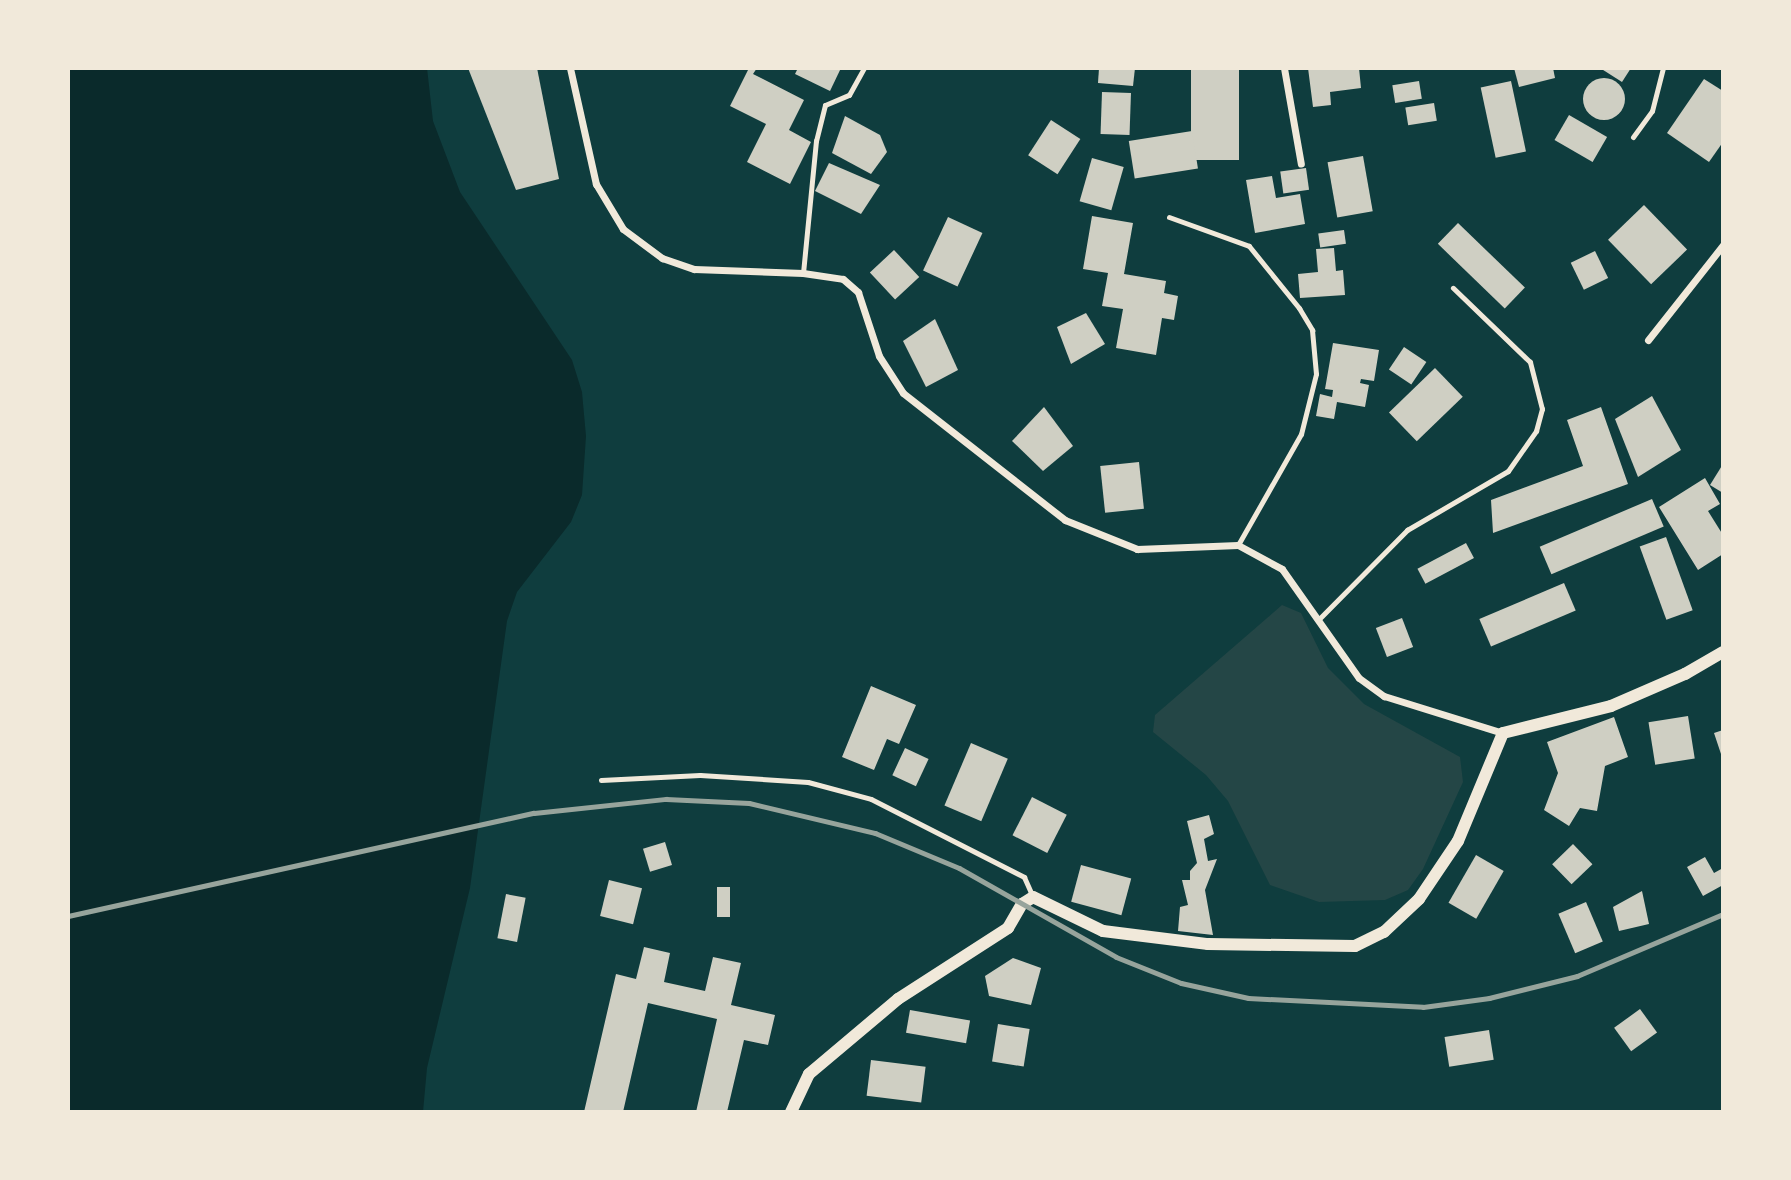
<!DOCTYPE html>
<style>
body{margin:0}
#map{position:relative;width:1791px;height:1180px;overflow:hidden;background:#0f3d3e;font-family:Roboto,sans-serif}
div>[style]{position:absolute}
[style*='--x']{left:calc(var(--x)*1px);top:calc(var(--y)*1px);width:calc(var(--w)*1px);rotate:calc(var(--a)*1deg)}
.green>*{inset:0;background:#244646}
.water>*{inset:0;background:#0a2a2b}
.building>*{inset:0;background:#cfcfc3;transform-origin:0 0}
.round{border-radius:50%}
.service>*{height:5px;margin:-2.5px;padding:0 2.5px;transform-origin:2.5px;border-radius:2.5px;background:#f1e9da}
.minor>*{height:7px;margin:-3.5px;padding:0 3.5px;transform-origin:3.5px;border-radius:3.5px;background:#f1e9da}
.tertiary>*{height:12px;margin:-6px;padding:0 6px;transform-origin:6px;border-radius:6px;background:#f1e9da}
.rail>*{height:5px;margin:-2.5px;padding:0 2.5px;transform-origin:2.5px;border-radius:2.5px;background:#97a49c}
span{translate:-50% -50%;white-space:nowrap;text-align:center;line-height:1.15;-webkit-text-stroke:7px #f1e9da;paint-order:stroke}
.frame{position:absolute;inset:0;border:70px solid #f1e9da;pointer-events:none}
</style>
<div id="map">
<div class="green">
<div style="clip-path:polygon(1282px 605px,1301px 613px,1328px 668px,1364px 704px,1460px 757px,1463px 782px,1423px 869px,1408px 890px,1385px 900px,1319px 902px,1270px 885px,1228px 801px,1206px 775px,1153px 732px,1155px 715px)"></div>
</div>
<div class="water">
<div style="clip-path:polygon(68px 68px,427px 68px,433px 121px,460px 192px,572px 360px,582px 392px,586px 436px,582px 495px,571px 522px,517px 592px,507px 621px,470px 888px,427px 1068px,423px 1112px,68px 1112px)"></div>
</div>
<div class="building">
<div style="clip-path:polygon(468px 68px,537px 68px,559px 179px,516px 190px)"></div>
<div style="clip-path:polygon(749px 68px,757px 68px,753px 74px,804px 100px,789px 130px,811px 142px,790px 184px,747px 162px,766px 124px,730px 106px)"></div>
<div style="clip-path:polygon(798px 68px,841px 68px,830px 91px,795px 74px)"></div>
<div style="clip-path:polygon(1099px 68px,1135px 68px,1133px 86px,1098px 83px)"></div>
<div style="left:1191px;top:68px;width:48px;height:92px"></div>
<div style="clip-path:polygon(1308px 68px,1359px 68px,1361px 88px,1330px 92px,1331px 105px,1313px 107px)"></div>
<div style="clip-path:polygon(1514px 68px,1553px 68px,1555px 78px,1519px 87px)"></div>
<div style="clip-path:polygon(1600px 68px,1631px 68px,1622px 82px)"></div>
<div class="round" style="left:1583px;top:78px;width:42px;height:42px"></div>
<div style="clip-path:polygon(1704px 79px,1723px 91px,1723px 142px,1709px 162px,1667px 133px)"></div>
<div style="left:1419px;top:81px;width:18px;height:27px;rotate:81deg"></div>
<div style="left:1511px;top:81px;width:72px;height:31px;rotate:78deg"></div>
<div style="left:1102px;top:92px;width:29px;height:42px;rotate:2deg"></div>
<div style="left:1434px;top:103px;width:18px;height:29px;rotate:81deg"></div>
<div style="left:1569px;top:115px;width:44px;height:29px;rotate:30deg"></div>
<div style="clip-path:polygon(845px 116px,880px 135px,887px 152px,871px 174px,832px 153px)"></div>
<div style="left:1051px;top:120px;width:35px;height:42px;rotate:33deg"></div>
<div style="left:1192px;top:131px;width:38px;height:64px;rotate:81deg"></div>
<div style="left:1363px;top:156px;width:56px;height:36px;rotate:80deg"></div>
<div style="left:1092px;top:158px;width:33px;height:45px;rotate:16deg"></div>
<div style="clip-path:polygon(829px 163px,880px 185px,861px 214px,815px 191px)"></div>
<div style="left:1306px;top:168px;width:22px;height:26px;rotate:82deg"></div>
<div style="clip-path:polygon(1272px 176px,1276px 198px,1300px 194px,1305px 224px,1255px 233px,1246px 180px)"></div>
<div style="left:1644px;top:205px;width:62px;height:50px;rotate:46deg"></div>
<div style="clip-path:polygon(1092px 216px,1133px 223px,1124px 274px,1166px 281px,1164px 293px,1178px 296px,1174px 320px,1162px 318px,1156px 355px,1116px 348px,1123px 309px,1102px 306px,1108px 273px,1083px 269px)"></div>
<div style="left:948px;top:217px;width:38px;height:59px;rotate:25deg"></div>
<div style="left:1458px;top:223px;width:93px;height:29px;rotate:44deg"></div>
<div style="left:1344px;top:230px;width:14px;height:26px;rotate:82deg"></div>
<div style="clip-path:polygon(1334px 248px,1336px 271px,1343px 270px,1345px 295px,1300px 298px,1298px 274px,1318px 272px,1316px 249px)"></div>
<div style="left:894px;top:250px;width:37px;height:33px;rotate:47deg"></div>
<div style="left:1595px;top:251px;width:30px;height:27px;rotate:64deg"></div>
<div style="clip-path:polygon(1086px 313px,1105px 344px,1071px 364px,1057px 327px)"></div>
<div style="clip-path:polygon(935px 319px,958px 370px,926px 387px,903px 341px)"></div>
<div style="clip-path:polygon(1333px 343px,1379px 350px,1374px 381px,1361px 379px,1360px 383px,1369px 385px,1365px 407px,1337px 402px,1334px 419px,1316px 416px,1320px 394px,1332px 397px,1333px 390px,1325px 389px)"></div>
<div style="left:1404px;top:347px;width:27px;height:27px;rotate:34deg"></div>
<div style="left:1435px;top:368px;width:40px;height:64px;rotate:46deg"></div>
<div style="clip-path:polygon(1652px 396px,1681px 450px,1638px 477px,1615px 419px)"></div>
<div style="clip-path:polygon(1044px 407px,1073px 446px,1043px 471px,1012px 441px)"></div>
<div style="clip-path:polygon(1601px 407px,1628px 484px,1493px 533px,1491px 500px,1583px 466px,1567px 420px)"></div>
<div style="left:1139px;top:462px;width:47px;height:39px;rotate:84deg"></div>
<div style="clip-path:polygon(1723px 464px,1723px 493px,1710px 485px)"></div>
<div style="clip-path:polygon(1705px 478px,1720px 504px,1708px 511px,1723px 535px,1723px 554px,1698px 570px,1659px 507px)"></div>
<div style="left:1652px;top:499px;width:30px;height:122px;rotate:67deg"></div>
<div style="left:1666px;top:537px;width:78px;height:28px;rotate:70deg"></div>
<div style="left:1466px;top:543px;width:17px;height:55px;rotate:62deg"></div>
<div style="left:1564px;top:583px;width:30px;height:92px;rotate:67deg"></div>
<div style="left:1402px;top:618px;width:31px;height:28px;rotate:69deg"></div>
<div style="clip-path:polygon(871px 686px,916px 705px,899px 744px,887px 739px,874px 770px,842px 757px)"></div>
<div style="left:1688px;top:716px;width:43px;height:40px;rotate:81deg"></div>
<div style="clip-path:polygon(1614px 717px,1628px 757px,1605px 766px,1597px 811px,1580px 808px,1569px 826px,1544px 810px,1558px 773px,1547px 742px)"></div>
<div style="clip-path:polygon(1723px 730px,1723px 756px,1722px 757px,1714px 733px)"></div>
<div style="left:971px;top:743px;width:40px;height:68px;rotate:23deg"></div>
<div style="left:905px;top:748px;width:26px;height:30px;rotate:25deg"></div>
<div style="left:1032px;top:797px;width:39px;height:43px;rotate:27deg"></div>
<div style="clip-path:polygon(1209px 815px,1214px 834px,1204px 839px,1208px 861px,1217px 859px,1205px 890px,1213px 935px,1178px 931px,1180px 907px,1188px 905px,1182px 880px,1190px 880px,1190px 871px,1197px 863px,1187px 821px)"></div>
<div style="left:665px;top:842px;width:24px;height:23px;rotate:73deg"></div>
<div style="left:1573px;top:844px;width:28px;height:29px;rotate:46deg"></div>
<div style="left:1476px;top:855px;width:32px;height:55px;rotate:30deg"></div>
<div style="clip-path:polygon(1705px 857px,1714px 873px,1723px 868px,1723px 885px,1703px 896px,1687px 867px)"></div>
<div style="left:1081px;top:865px;width:52px;height:38px;rotate:15deg"></div>
<div style="left:609px;top:880px;width:34px;height:37px;rotate:14deg"></div>
<div style="left:717px;top:887px;width:13px;height:30px"></div>
<div style="clip-path:polygon(1642px 891px,1649px 924px,1619px 931px,1613px 907px)"></div>
<div style="left:506px;top:894px;width:20px;height:45px;rotate:11deg"></div>
<div style="left:1586px;top:902px;width:43px;height:30px;rotate:67deg"></div>
<div style="clip-path:polygon(644px 947px,670px 953px,664px 982px,705px 991px,713px 957px,741px 963px,731px 1005px,775px 1015px,768px 1045px,744px 1040px,727px 1112px,696px 1112px,717px 1019px,648px 1003px,623px 1112px,584px 1112px,616px 974px,636px 979px)"></div>
<div style="clip-path:polygon(1013px 958px,1041px 968px,1031px 1005px,989px 996px,985px 976px)"></div>
<div style="left:1640px;top:1009px;width:29px;height:32px;rotate:54deg"></div>
<div style="left:910px;top:1010px;width:61px;height:23px;rotate:10deg"></div>
<div style="left:998px;top:1024px;width:32px;height:38px;rotate:9deg"></div>
<div style="left:1489px;top:1030px;width:30px;height:45px;rotate:81deg"></div>
<div style="left:871px;top:1060px;width:55px;height:36px;rotate:7deg"></div>
</div>
<div class="service">
<div style="--x:1633;--y:137;--w:32;--a:-54"></div>
<div style="--x:1652;--y:111;--w:44;--a:-75.7"></div>
<div style="--x:1169;--y:217;--w:85;--a:19.9"></div>
<div style="--x:1249;--y:246;--w:80;--a:51.1"></div>
<div style="--x:1299;--y:308;--w:26;--a:59"></div>
<div style="--x:1312;--y:330;--w:44;--a:84.8"></div>
<div style="--x:1316;--y:374;--w:62;--a:104"></div>
<div style="--x:1301;--y:434;--w:128;--a:119.6"></div>
<div style="--x:803;--y:273;--w:133;--a:-84.4"></div>
<div style="--x:816;--y:141;--w:37;--a:-76"></div>
<div style="--x:825;--y:105;--w:26;--a:-23"></div>
<div style="--x:849;--y:95;--w:31;--a:-61"></div>
<div style="--x:1318;--y:620;--w:127;--a:-45.3"></div>
<div style="--x:1407;--y:530;--w:117;--a:-30.3"></div>
<div style="--x:1508;--y:471;--w:49;--a:-55"></div>
<div style="--x:1536;--y:431;--w:23;--a:-75"></div>
<div style="--x:1542;--y:409;--w:49;--a:-104.3"></div>
<div style="--x:1530;--y:362;--w:107;--a:-136.1"></div>
<div style="--x:601;--y:780;--w:99;--a:-2.9"></div>
<div style="--x:700;--y:775;--w:108;--a:3.7"></div>
<div style="--x:808;--y:782;--w:65;--a:15.1"></div>
<div style="--x:871;--y:799;--w:172;--a:27"></div>
<div style="--x:1024;--y:877;--w:22;--a:66"></div>
</div>
<div class="minor">
<div style="--x:570;--y:68;--w:119;--a:77.4"></div>
<div style="--x:596;--y:184;--w:52;--a:59"></div>
<div style="--x:623;--y:229;--w:49;--a:36.6"></div>
<div style="--x:662;--y:258;--w:34;--a:19"></div>
<div style="--x:694;--y:269;--w:109;--a:2.1"></div>
<div style="--x:803;--y:273;--w:40;--a:8.5"></div>
<div style="--x:843;--y:279;--w:20;--a:41"></div>
<div style="--x:858;--y:292;--w:67;--a:71.8"></div>
<div style="--x:879;--y:356;--w:44;--a:57"></div>
<div style="--x:903;--y:393;--w:206;--a:38.1"></div>
<div style="--x:1065;--y:520;--w:78;--a:21.9"></div>
<div style="--x:1137;--y:549;--w:101;--a:-2.3"></div>
<div style="--x:1238;--y:545;--w:50;--a:28.6"></div>
<div style="--x:1282;--y:569;--w:133;--a:54.8"></div>
<div style="--x:1359;--y:678;--w:31;--a:36"></div>
<div style="--x:1384;--y:696;--w:125;--a:17.3"></div>
<div style="--x:1284;--y:68;--w:97;--a:80"></div>
<div style="--x:1648;--y:340;--w:121;--a:-51.7"></div>
</div>
<div class="tertiary">
<div style="--x:791;--y:1112;--w:42;--a:-64.7"></div>
<div style="--x:809;--y:1074;--w:116;--a:-40.1"></div>
<div style="--x:898;--y:999;--w:131;--a:-32.8"></div>
<div style="--x:1008;--y:928;--w:28;--a:-60"></div>
<div style="--x:1022;--y:904;--w:13;--a:-32"></div>
<div style="--x:1033;--y:897;--w:78;--a:25.9"></div>
<div style="--x:1103;--y:931;--w:106;--a:7.1"></div>
<div style="--x:1208;--y:944;--w:147;--a:0.8"></div>
<div style="--x:1355;--y:946;--w:32;--a:-26"></div>
<div style="--x:1384;--y:932;--w:48;--a:-43.3"></div>
<div style="--x:1419;--y:899;--w:70;--a:-56.1"></div>
<div style="--x:1458;--y:841;--w:117;--a:-67.4"></div>
<div style="--x:1503;--y:733;--w:111;--a:-14"></div>
<div style="--x:1611;--y:706;--w:81;--a:-23.4"></div>
<div style="--x:1685;--y:674;--w:44;--a:-30.1"></div>
</div>
<div class="rail">
<div style="--x:68;--y:916;--w:477;--a:-12.5"></div>
<div style="--x:534;--y:813;--w:133;--a:-6.1"></div>
<div style="--x:666;--y:799;--w:83;--a:2.8"></div>
<div style="--x:749;--y:803;--w:130;--a:13.4"></div>
<div style="--x:875;--y:833;--w:91;--a:22.6"></div>
<div style="--x:959;--y:868;--w:180;--a:29.5"></div>
<div style="--x:1116;--y:957;--w:70;--a:21.8"></div>
<div style="--x:1181;--y:983;--w:69;--a:12.6"></div>
<div style="--x:1248;--y:998;--w:175;--a:2.9"></div>
<div style="--x:1423;--y:1007;--w:67;--a:-7.8"></div>
<div style="--x:1489;--y:998;--w:91;--a:-14"></div>
<div style="--x:1577;--y:976;--w:159;--a:-23"></div>
</div>
<div class="frame"></div>
</div>
